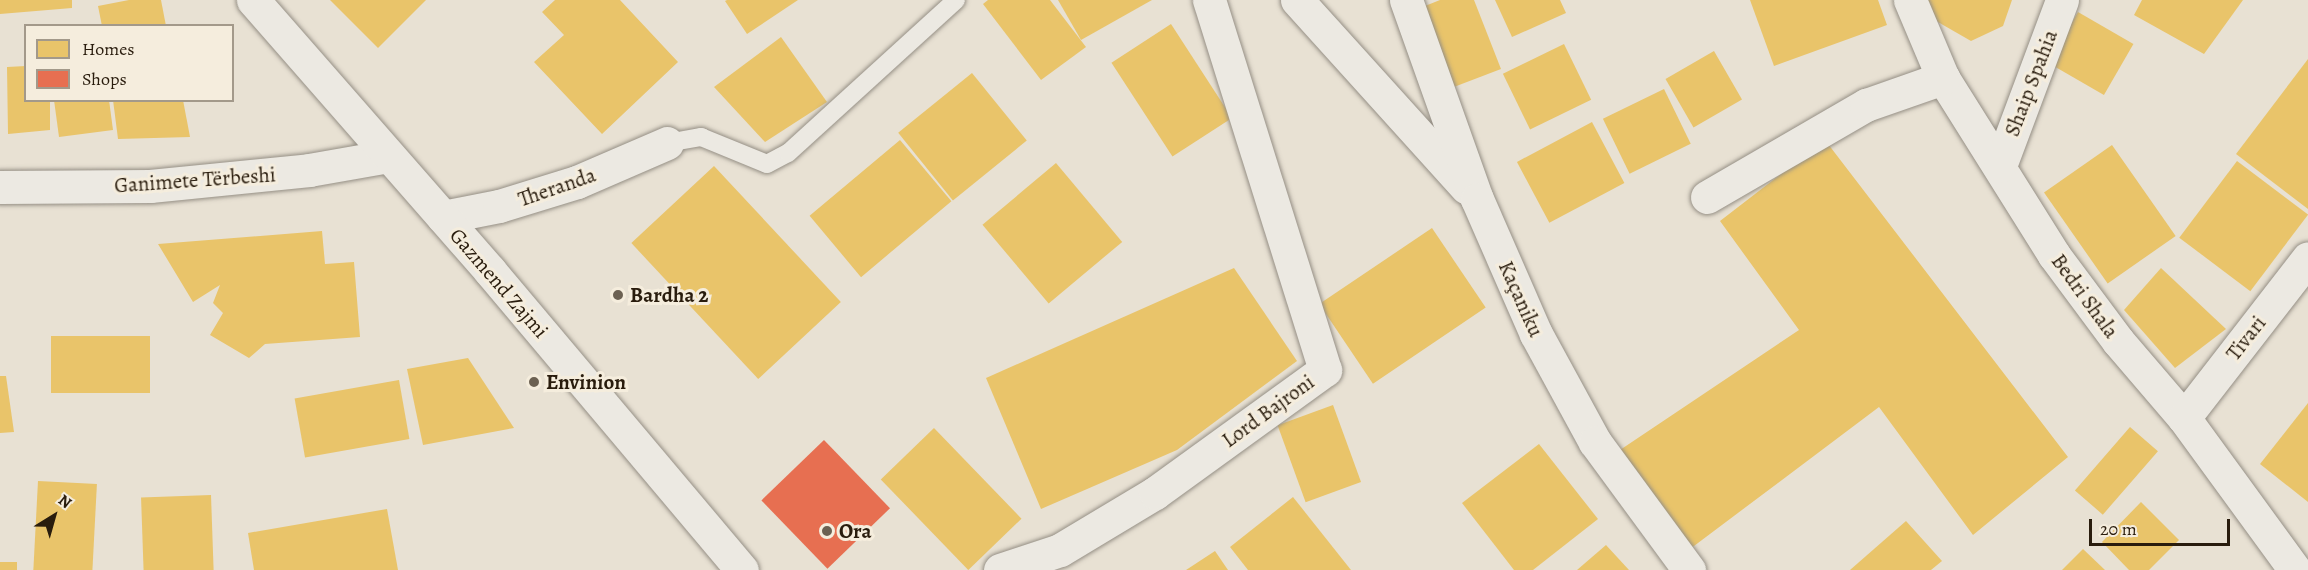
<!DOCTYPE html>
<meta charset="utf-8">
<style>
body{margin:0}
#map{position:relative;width:2308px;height:570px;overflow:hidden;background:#e8e1d3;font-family:Alegreya,serif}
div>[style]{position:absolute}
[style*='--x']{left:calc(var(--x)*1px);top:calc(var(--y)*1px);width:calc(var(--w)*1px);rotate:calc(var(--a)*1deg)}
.homes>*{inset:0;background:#e9c46a;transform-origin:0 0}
.shops>*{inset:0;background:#e76f51;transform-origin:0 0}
.roads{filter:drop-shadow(0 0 2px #958f85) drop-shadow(0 0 2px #958f85)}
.lane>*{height:18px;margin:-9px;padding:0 9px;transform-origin:9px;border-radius:9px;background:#ece9e2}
.street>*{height:33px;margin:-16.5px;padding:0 16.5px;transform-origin:16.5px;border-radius:16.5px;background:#ece9e2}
.secondary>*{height:33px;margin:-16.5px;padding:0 16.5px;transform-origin:16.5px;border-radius:16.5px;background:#ece9e2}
.dots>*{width:16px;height:16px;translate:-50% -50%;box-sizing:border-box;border:3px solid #f5eddd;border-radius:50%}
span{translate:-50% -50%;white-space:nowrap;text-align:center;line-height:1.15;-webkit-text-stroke:6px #f5eddd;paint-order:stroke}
.street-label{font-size:21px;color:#291c0d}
.poi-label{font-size:21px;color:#291c0d;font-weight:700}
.left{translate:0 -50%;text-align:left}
.legend{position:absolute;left:24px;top:24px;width:210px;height:78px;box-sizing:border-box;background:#f5eddd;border:2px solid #a3998a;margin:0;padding:8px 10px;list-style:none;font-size:18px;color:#291c0d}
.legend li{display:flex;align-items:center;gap:12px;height:30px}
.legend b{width:30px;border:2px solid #a3998a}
.north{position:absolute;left:24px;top:486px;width:60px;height:60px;-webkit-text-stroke:4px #f5eddd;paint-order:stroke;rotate:37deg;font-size:16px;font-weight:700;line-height:24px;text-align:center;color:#291c0d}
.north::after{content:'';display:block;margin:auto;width:21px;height:27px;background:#291c0d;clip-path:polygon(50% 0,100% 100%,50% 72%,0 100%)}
.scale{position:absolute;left:2089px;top:519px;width:141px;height:27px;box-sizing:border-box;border:3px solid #291c0d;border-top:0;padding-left:8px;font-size:18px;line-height:21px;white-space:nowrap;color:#291c0d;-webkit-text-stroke:4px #f5eddd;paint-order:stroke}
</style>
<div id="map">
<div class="homes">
<div style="clip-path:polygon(0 0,72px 0,72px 8px,0 14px)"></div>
<div style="clip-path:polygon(129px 0,161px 0,166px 26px,102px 26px,98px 6px)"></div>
<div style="clip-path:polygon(330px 0,426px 0,378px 48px)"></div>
<div style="clip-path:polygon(555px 0,620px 0,678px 62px,602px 134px,534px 62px,564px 35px,542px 12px)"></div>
<div style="clip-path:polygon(727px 0,798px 0,747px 34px,725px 1px)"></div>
<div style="clip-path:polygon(988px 0,1050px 0,1086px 47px,1041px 80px,983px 4px)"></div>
<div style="clip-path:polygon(1058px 0,1152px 0,1081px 40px)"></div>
<div style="clip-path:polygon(1440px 0,1474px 0,1501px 69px,1446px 90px,1415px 10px)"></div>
<div style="clip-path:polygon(1495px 0,1560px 0,1566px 13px,1512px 37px)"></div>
<div style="clip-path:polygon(1750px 0,1878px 0,1887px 25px,1774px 66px)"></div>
<div style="clip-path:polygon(1920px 0,2012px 0,2003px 26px,1971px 41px,1924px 14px)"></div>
<div style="clip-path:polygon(2142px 0,2243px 0,2204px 54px,2134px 15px)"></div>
<div style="left:2078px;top:12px;width:64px;height:59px;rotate:30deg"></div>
<div style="left:1171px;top:24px;width:112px;height:71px;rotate:57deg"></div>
<div style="clip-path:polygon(781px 37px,827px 102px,765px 142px,714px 87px)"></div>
<div style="left:1564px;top:44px;width:62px;height:68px;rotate:64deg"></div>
<div style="left:1714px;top:51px;width:56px;height:56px;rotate:60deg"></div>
<div style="clip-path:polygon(2308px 59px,2308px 209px,2236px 154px)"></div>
<div style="clip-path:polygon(26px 66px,26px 100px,50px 100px,50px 130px,8px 134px,7px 67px)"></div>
<div style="left:972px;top:73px;width:87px;height:95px;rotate:51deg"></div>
<div style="left:1664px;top:89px;width:61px;height:68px;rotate:64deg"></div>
<div style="clip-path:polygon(54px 100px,109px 100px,113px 130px,59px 137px)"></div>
<div style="clip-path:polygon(113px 100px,183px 100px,190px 137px,118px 139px)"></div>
<div style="left:1592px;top:122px;width:69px;height:85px;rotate:62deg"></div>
<div style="left:900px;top:140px;width:80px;height:118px;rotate:50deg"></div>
<div style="clip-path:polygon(1825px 140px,2068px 457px,1973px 535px,1879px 407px,1690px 549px,1617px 452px,1799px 330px,1720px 221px)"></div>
<div style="left:2112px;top:145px;width:111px;height:83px;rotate:55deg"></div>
<div style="left:2237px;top:161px;width:89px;height:96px;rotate:37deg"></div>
<div style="left:1056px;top:163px;width:103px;height:96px;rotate:50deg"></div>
<div style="left:714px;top:166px;width:186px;height:113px;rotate:47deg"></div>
<div style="left:1432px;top:228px;width:96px;height:136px;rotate:56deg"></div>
<div style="clip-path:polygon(322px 231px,325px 264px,354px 262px,360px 337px,265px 344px,249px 358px,210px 335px,223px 313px,213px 303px,220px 285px,193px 302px,158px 244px)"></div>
<div style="clip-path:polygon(1234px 268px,1297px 361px,1177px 450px,1041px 509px,986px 378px)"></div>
<div style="clip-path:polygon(2161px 268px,2226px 329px,2175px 368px,2124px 310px)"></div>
<div style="left:51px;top:336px;width:99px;height:57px"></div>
<div style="clip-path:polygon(468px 358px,514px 428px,423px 445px,407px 369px)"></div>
<div style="clip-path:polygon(0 376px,6px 376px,14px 432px,0 433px)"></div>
<div style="left:399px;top:380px;width:60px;height:106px;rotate:80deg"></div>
<div style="clip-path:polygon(2308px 403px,2308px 502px,2260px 464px)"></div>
<div style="left:1333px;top:405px;width:82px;height:59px;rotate:70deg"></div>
<div style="left:2130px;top:427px;width:37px;height:84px;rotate:41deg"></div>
<div style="left:934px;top:428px;width:126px;height:74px;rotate:46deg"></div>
<div style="clip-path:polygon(1539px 444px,1598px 519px,1533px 570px,1514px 570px,1462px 503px)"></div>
<div style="left:38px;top:481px;width:59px;height:89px;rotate:3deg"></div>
<div style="left:211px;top:495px;width:75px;height:70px;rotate:88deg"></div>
<div style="clip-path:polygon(1293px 497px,1351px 570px,1248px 570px,1230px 547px)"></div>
<div style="clip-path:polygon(2141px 502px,2179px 540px,2149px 570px,2129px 570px,2102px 542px)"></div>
<div style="clip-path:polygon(387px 509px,398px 570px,254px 570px,248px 533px)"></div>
<div style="clip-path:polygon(1906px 521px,1942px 561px,1931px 570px,1850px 570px)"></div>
<div style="clip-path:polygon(1606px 545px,1629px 570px,1577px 570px)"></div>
<div style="clip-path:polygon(2083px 549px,2105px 570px,2062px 570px)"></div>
<div style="clip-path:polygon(1215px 551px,1228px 570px,1186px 570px)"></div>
<div style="left:17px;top:562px;width:8px;height:17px;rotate:90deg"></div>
</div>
<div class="shops">
<div style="left:824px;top:440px;width:95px;height:87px;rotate:46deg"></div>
</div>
<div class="roads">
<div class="lane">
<div style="--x:667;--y:143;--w:35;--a:-10"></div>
<div style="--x:701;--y:137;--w:71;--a:22.2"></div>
<div style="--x:767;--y:164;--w:24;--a:-28"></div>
<div style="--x:788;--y:153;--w:227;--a:-42.3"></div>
</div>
<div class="street">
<div style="--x:1297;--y:0;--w:253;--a:47.9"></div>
<div style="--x:1406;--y:0;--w:211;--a:70.4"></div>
<div style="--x:1477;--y:199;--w:147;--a:66.4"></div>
<div style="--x:1536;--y:334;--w:123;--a:61.4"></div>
<div style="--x:1595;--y:442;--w:159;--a:53.7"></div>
<div style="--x:1910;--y:0;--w:85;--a:67.1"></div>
<div style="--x:1943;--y:78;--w:209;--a:57.9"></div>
<div style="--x:2054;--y:255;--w:107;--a:53.3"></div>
<div style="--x:2118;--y:341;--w:101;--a:49.4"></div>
<div style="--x:2184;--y:418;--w:188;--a:53.9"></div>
<div style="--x:2000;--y:166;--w:177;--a:-69.5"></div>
<div style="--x:0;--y:187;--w:150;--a:-0.4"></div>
<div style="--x:150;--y:186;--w:160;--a:-5.7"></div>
<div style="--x:309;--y:170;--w:81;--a:-9.9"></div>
<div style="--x:1707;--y:197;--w:184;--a:-30.1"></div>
<div style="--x:1866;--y:105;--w:82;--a:-19.3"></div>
<div style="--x:443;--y:217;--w:57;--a:-11.1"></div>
<div style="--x:499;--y:206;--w:82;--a:-17.1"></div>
<div style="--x:577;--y:182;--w:98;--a:-23.4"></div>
<div style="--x:2184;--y:418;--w:202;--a:-52.2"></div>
<div style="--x:1000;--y:570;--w:63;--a:-18.4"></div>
<div style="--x:1060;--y:550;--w:111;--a:-31"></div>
<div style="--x:1155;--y:493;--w:210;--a:-35.9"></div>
<div style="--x:1325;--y:370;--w:388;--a:-107.4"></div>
</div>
<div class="secondary">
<div style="--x:253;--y:0;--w:360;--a:48.8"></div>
<div style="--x:490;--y:271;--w:391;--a:49.9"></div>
</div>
</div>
<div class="dots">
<div style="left:618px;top:295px;background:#6c6152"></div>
<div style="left:534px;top:382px;background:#6c6152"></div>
<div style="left:827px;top:531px;background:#6c6152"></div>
</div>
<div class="street-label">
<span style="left:2031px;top:83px;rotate:-69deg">Shaip Spahia</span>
<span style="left:195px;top:180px;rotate:-4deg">Ganimete Tërbeshi</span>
<span style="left:557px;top:187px;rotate:-19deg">Theranda</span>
<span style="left:499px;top:283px;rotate:49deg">Gazmend Zajmi</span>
<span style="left:2085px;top:296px;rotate:54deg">Bedri Shala</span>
<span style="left:1521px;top:299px;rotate:66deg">Kaçaniku</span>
<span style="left:2246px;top:338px;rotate:-52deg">Tivari</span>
<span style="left:1268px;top:411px;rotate:-36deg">Lord Bajroni</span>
</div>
<div class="poi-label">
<span class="left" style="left:630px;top:295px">Bardha 2</span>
<span class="left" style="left:546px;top:382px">Envinion</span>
<span class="left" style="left:839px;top:531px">Ora</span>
</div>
<ul class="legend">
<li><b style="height:16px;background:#e9c46a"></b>Homes</li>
<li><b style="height:16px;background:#e76f51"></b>Shops</li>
</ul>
<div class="north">N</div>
<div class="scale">20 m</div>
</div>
